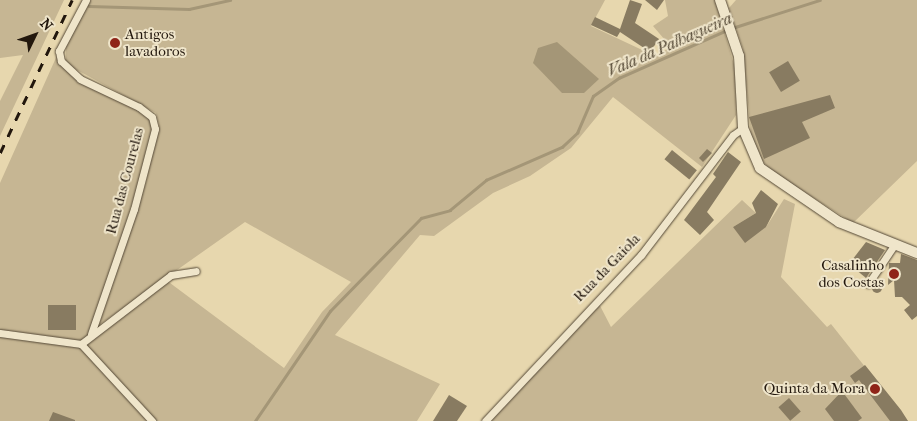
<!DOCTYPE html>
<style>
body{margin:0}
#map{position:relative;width:917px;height:421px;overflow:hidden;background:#e7d7ae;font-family:"IM FELL French Canon",serif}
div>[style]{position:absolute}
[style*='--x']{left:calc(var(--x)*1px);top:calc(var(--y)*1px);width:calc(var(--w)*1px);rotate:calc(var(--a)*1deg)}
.green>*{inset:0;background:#c6b693}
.water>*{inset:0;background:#a49677}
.stream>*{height:2.5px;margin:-1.25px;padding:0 1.25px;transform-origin:1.25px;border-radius:1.25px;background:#a49677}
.building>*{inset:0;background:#887b61;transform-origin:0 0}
.round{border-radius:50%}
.roads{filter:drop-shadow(0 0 1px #534735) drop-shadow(0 0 1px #534735)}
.street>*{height:7px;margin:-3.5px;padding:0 3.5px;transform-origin:3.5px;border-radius:3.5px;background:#efe5ca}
.secondary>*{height:10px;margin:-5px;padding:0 5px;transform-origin:5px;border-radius:5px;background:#efe5ca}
.rail>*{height:2.5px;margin-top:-1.25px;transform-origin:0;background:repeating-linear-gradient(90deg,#22170d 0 9px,transparent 0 18px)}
.dots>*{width:14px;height:14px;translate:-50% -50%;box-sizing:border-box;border:2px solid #efe5ca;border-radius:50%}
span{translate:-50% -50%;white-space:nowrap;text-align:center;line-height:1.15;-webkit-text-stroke:4px #efe5ca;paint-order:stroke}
.poi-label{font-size:15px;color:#22170d}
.left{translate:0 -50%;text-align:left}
.right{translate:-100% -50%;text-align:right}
.street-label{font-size:15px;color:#22170d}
.water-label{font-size:16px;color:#564a37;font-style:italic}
.north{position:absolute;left:10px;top:10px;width:50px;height:50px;-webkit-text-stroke:4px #efe5ca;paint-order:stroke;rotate:48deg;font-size:14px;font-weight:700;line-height:20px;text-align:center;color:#22170d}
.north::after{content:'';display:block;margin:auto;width:18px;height:22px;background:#22170d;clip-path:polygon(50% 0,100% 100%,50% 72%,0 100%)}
</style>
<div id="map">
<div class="green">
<div style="clip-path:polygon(0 0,64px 0,0 136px,0 101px,23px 55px,0 58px)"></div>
<div style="clip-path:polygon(86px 0,605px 0,591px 26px,655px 56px,671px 47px,653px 26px,668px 16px,665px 0,715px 0,735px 68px,736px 115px,702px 167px,613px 97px,571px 148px,530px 176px,493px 193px,434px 236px,420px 235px,335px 335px,440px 384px,417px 421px,0 421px,0 183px,59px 51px,66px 70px,152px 117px,155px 129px,92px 333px,166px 280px,284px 368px,322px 312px,351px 282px,245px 222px,99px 325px,146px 182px,159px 125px,156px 113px,66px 64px,66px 45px)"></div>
<div style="clip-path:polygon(736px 0,917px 0,917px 161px,853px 223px,770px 170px,762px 160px,751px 135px,743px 49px,729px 8px)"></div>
<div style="clip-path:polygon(784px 199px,795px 204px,781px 277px,827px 327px,831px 324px,908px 421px,485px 421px,597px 300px,611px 327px,742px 200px,756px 213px,733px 227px,766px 227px)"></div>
</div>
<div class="water">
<div style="clip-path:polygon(557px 42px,599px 79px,584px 93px,562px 93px,533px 63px,538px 48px)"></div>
</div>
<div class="stream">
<div style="--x:89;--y:6;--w:100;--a:1.7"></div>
<div style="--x:189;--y:9;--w:42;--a:-12.4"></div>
<div style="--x:732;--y:28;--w:92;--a:-17.7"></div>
<div style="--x:255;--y:421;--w:133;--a:-55.7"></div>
<div style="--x:330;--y:311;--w:130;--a:-45.6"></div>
<div style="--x:421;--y:218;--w:30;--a:-15"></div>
<div style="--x:450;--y:210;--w:47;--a:-39.8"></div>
<div style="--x:486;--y:180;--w:83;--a:-23.5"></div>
<div style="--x:562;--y:147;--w:21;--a:-43"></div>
<div style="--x:577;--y:133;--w:40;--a:-66.6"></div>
<div style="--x:593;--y:96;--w:32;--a:-35"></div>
<div style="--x:619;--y:78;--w:118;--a:-24"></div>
</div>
<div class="building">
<div style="clip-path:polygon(630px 0,642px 4px,635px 23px,659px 39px,650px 52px,620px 32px,617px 37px,591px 25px,595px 17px,620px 29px)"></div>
<div style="clip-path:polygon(645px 0,664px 0,657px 10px)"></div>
<div style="clip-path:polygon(117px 37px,122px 43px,113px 49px,109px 43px)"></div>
<div style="left:788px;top:61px;width:23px;height:22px;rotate:59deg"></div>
<div style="clip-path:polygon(830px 95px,835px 108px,802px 122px,810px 138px,764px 159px,749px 117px)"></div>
<div style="clip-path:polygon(707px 149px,712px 153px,703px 162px,699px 158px)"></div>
<div style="left:672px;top:150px;width:32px;height:12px;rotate:39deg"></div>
<div style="clip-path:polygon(728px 152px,741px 162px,707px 212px,714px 220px,700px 235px,684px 220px,716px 177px,713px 174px)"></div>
<div style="clip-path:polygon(761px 190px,778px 204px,766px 227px,745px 243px,733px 227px,756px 213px,752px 203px)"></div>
<div style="clip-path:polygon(866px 242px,885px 250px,866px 278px,849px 264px)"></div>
<div style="clip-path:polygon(901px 254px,917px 260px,917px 316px,912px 320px,904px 310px,910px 305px,902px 297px,895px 297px,894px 280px,888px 285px,889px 263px,900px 263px)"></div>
<div class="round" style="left:872px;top:283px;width:10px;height:10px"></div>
<div style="left:48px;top:305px;width:28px;height:25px"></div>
<div style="clip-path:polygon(865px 365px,901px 410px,908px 421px,890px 421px,859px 380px,855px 383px,850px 376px)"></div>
<div style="clip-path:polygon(842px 391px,862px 418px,858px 421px,834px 421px,825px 409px)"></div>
<div style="clip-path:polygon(449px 395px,467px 406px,457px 421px,433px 421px)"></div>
<div style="left:789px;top:398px;width:18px;height:14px;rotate:49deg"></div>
<div style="clip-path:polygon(53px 412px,75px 420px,75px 421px,49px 421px)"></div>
</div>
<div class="roads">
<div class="street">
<div style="--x:86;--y:0;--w:58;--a:117.9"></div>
<div style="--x:59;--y:51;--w:10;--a:79"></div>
<div style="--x:61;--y:61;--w:26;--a:43"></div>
<div style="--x:80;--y:79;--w:65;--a:25.4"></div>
<div style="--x:139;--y:107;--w:16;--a:38"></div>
<div style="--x:152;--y:117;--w:12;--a:76"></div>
<div style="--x:155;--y:129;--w:83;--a:104.7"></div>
<div style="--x:134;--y:209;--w:132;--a:109"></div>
<div style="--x:868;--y:284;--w:48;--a:-56"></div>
<div style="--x:0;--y:333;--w:82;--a:7.7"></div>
<div style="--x:81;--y:344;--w:105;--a:47.3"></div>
<div style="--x:81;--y:344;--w:113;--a:-37.5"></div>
<div style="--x:171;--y:275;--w:25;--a:-9"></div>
<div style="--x:485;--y:421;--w:228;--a:-46.8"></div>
<div style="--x:641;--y:255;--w:151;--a:-52.5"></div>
<div style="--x:733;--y:135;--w:12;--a:-35"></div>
</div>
<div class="secondary">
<div style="--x:720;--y:0;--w:59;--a:71.3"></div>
<div style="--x:739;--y:56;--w:72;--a:86.8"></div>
<div style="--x:743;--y:128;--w:43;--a:67"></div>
<div style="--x:760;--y:168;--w:96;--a:34.4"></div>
<div style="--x:839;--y:222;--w:84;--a:21.7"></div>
</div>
</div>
<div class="rail">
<div style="--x:0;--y:153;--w:169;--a:-64.8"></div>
</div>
<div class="dots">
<div style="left:115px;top:43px;background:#8f2418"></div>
<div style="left:894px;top:274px;background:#8f2418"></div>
<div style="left:875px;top:389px;background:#8f2418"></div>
</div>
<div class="poi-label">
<span class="left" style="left:125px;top:43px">Antigos<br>lavadoros</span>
<span class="right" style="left:884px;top:274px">Casalinho<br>dos Costas</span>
<span class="right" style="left:865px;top:389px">Quinta da Mora</span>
</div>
<div class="street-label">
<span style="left:125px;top:181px;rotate:-75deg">Rua das Courelas</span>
<span style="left:607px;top:268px;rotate:-46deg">Rua da Gaiola</span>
</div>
<div class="water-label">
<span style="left:670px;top:45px;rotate:-24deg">Vala da Palhagueira</span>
</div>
<div class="north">N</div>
</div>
